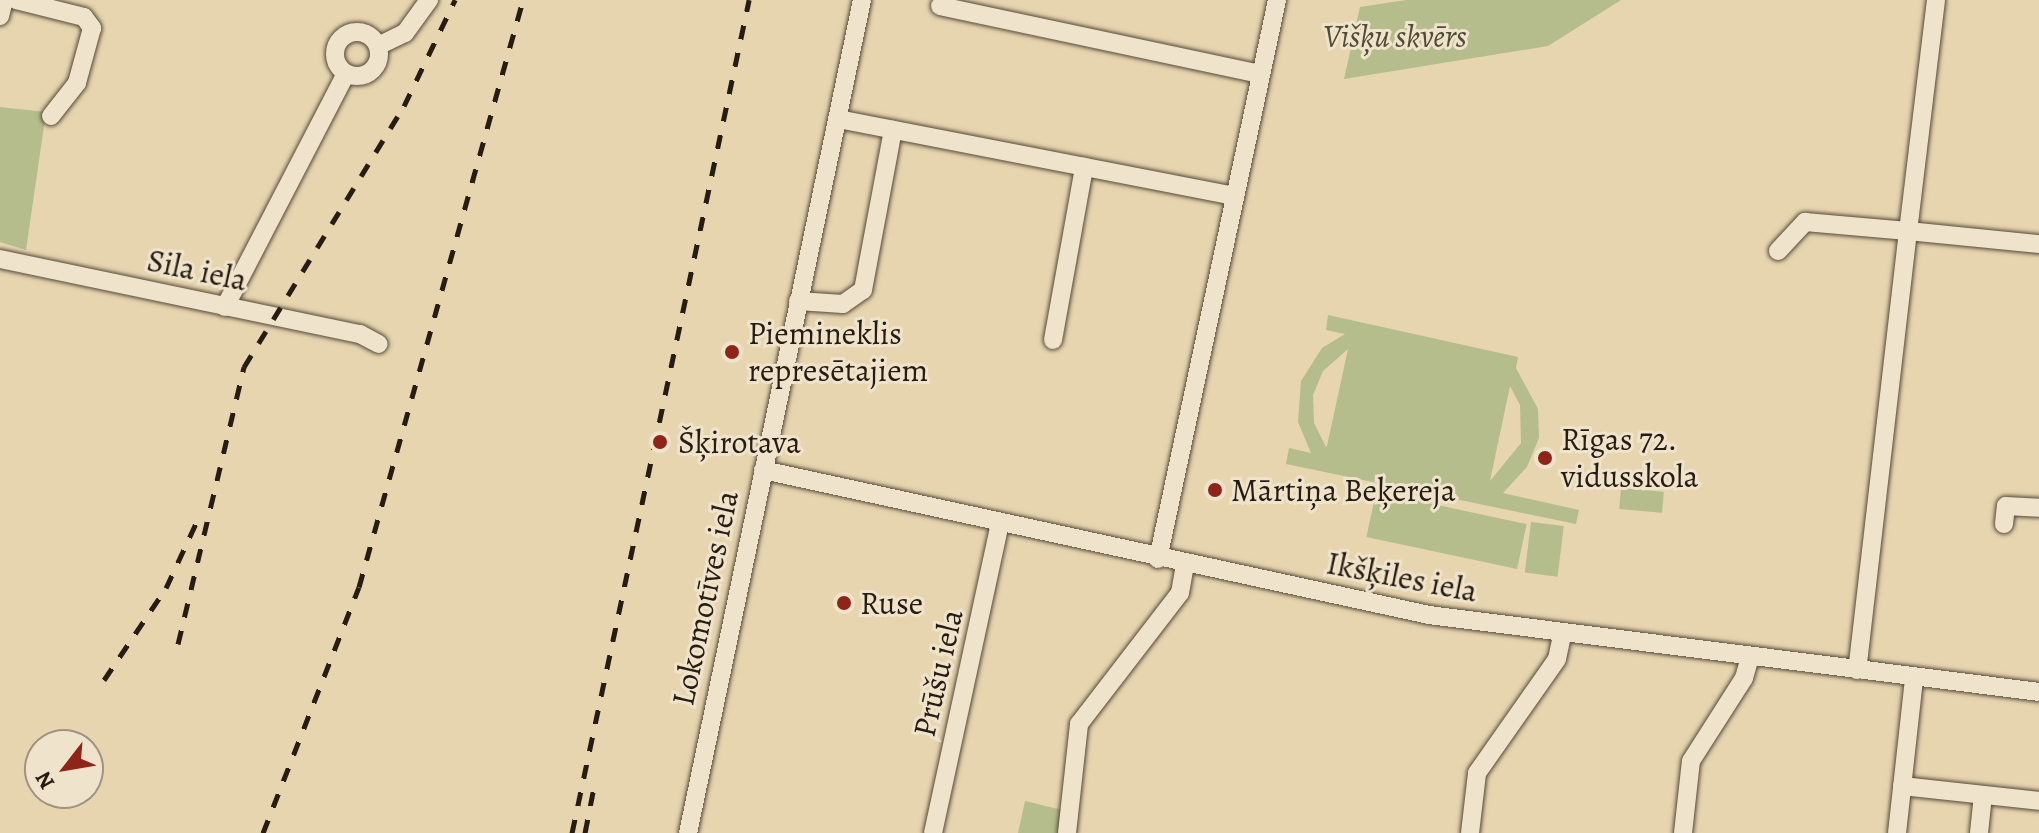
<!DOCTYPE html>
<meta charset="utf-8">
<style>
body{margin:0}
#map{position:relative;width:2039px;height:833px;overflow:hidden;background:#e6d5af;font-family:Alegreya,serif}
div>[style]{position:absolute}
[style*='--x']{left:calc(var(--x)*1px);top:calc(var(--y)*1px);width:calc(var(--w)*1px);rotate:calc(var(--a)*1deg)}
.green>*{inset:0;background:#b4bd8b;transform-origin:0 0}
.roads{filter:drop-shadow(0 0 2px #564a38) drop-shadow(0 0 2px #564a38)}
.minor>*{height:18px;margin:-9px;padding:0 9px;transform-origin:9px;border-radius:9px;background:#efe4cb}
.minor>.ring{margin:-9px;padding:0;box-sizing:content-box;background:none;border:18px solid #efe4cb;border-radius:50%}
.rail>*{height:5px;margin-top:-2.5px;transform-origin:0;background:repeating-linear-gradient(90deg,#261c11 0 14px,transparent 0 28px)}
.dots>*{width:22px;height:22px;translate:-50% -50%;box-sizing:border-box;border:4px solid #efe4cb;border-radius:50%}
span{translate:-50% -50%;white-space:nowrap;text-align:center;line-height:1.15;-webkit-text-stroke:6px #efe4cb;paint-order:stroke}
.park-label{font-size:32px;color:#514c36;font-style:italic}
.street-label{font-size:32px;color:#261c11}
.poi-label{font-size:32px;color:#261c11}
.left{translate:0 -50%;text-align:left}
.north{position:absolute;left:24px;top:729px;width:80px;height:80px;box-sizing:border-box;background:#efe4cb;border:2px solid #9f9481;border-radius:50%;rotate:239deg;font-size:22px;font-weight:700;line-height:32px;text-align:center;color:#261c11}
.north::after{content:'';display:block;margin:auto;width:28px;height:36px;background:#8f2418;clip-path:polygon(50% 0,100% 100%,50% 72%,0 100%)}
</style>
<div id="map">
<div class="green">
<div style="clip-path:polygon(1406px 0,1621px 0,1548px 46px,1344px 79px,1360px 7px)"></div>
<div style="clip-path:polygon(0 107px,46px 112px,26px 250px,0 242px)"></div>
<div style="clip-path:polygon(evenodd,1328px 315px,1518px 357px,1516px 368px,1538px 409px,1539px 438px,1527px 467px,1503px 493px,1579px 510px,1576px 524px,1286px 464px,1289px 448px,1311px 453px,1298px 422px,1301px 381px,1322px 348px,1345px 334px,1326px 330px,1328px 315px,1348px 349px,1327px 446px,1326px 447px,1314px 423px,1313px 395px,1323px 371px,1348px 349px,1328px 315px,1510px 386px,1520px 405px,1521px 443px,1490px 481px,1510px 386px)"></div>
<div style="left:1621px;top:488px;width:43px;height:21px;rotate:5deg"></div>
<div style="left:1376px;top:492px;width:154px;height:46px;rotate:12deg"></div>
<div style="left:1531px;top:522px;width:33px;height:51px;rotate:7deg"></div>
<div style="clip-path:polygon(1025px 801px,1062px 810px,1059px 833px,1018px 833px)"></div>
</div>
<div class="roads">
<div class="minor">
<div style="--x:16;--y:0;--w:70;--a:14"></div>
<div style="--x:84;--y:17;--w:14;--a:54"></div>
<div style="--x:92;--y:28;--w:57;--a:105.3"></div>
<div style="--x:77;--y:83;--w:42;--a:128.2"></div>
<div style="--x:1936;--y:0;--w:233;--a:96.9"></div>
<div style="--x:1908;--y:231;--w:132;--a:5.7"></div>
<div style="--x:940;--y:6;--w:326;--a:12"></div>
<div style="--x:0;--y:16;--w:16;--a:-76"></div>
<div class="ring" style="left:335px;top:32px;width:26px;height:26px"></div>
<div style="--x:378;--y:46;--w:30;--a:-26"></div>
<div style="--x:405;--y:33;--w:41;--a:-54"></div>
<div style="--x:838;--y:119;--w:402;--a:11"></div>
<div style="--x:1778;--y:251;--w:40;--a:-47"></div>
<div style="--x:1805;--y:222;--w:103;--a:5"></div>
<div style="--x:1908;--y:231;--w:442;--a:96.6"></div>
<div style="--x:0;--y:259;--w:368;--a:11.8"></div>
<div style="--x:360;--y:334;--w:21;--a:28"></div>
<div style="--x:798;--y:301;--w:45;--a:3.8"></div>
<div style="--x:843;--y:304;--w:24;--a:-35"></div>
<div style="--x:863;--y:290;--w:163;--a:-79.4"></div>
<div style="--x:225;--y:307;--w:263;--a:-62.6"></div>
<div style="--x:1053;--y:340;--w:176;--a:-79.8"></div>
<div style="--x:763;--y:470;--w:682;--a:12.28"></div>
<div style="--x:1429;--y:615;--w:615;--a:7.19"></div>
<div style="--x:2004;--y:524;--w:18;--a:-84"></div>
<div style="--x:2006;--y:506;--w:33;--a:3"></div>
<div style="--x:1158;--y:559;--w:572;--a:-77.98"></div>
<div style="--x:1902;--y:786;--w:138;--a:6.2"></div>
<div style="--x:688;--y:833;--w:851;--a:-78.2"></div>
<div style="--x:933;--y:833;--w:313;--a:-77.8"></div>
<div style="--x:1067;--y:833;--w:110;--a:-83.7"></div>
<div style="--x:1079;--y:724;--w:165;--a:-52.4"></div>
<div style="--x:1180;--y:593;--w:28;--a:-80"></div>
<div style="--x:1470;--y:833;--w:60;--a:-83.3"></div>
<div style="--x:1477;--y:773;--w:139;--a:-54.9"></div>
<div style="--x:1557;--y:659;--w:25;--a:-78"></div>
<div style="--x:1683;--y:833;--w:72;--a:-83.7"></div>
<div style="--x:1691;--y:761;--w:98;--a:-57.4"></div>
<div style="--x:1744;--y:678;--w:22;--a:-74"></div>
<div style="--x:1897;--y:833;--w:156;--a:-83.7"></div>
<div style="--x:1979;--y:833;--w:38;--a:-84"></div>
</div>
</div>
<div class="rail">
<div style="--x:178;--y:644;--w:285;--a:-76.6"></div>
<div style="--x:244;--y:367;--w:306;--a:-58.5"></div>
<div style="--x:404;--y:106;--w:118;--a:-64.3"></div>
<div style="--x:104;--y:680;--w:111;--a:-56"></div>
<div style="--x:166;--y:588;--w:76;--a:-65.1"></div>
<div style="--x:263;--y:833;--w:264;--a:-68.7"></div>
<div style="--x:359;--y:587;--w:609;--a:-74.39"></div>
<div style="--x:572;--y:833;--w:852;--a:-78"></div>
<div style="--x:585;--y:833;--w:47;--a:-78.9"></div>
</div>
<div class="dots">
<div style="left:732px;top:352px;background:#8f2418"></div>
<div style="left:660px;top:442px;background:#8f2418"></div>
<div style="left:1545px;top:458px;background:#8f2418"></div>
<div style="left:1215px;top:490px;background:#8f2418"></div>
<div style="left:844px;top:603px;background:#8f2418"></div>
</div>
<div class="park-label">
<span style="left:1395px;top:36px">Višķu skvērs</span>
</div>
<div class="street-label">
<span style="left:197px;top:270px;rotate:12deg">Sila iela</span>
<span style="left:1402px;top:577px;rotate:11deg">Ikšķiles iela</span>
<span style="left:705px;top:598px;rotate:-78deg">Lokomotīves iela</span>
<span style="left:938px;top:673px;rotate:-77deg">Prūšu iela</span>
</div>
<div class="poi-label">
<span class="left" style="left:748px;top:352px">Piemineklis<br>represētajiem</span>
<span class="left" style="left:1561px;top:458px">Rīgas 72.<br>vidusskola</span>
<span class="left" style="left:678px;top:442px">Šķirotava</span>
<span class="left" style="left:1231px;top:490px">Mārtiņa Beķereja</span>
<span class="left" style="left:860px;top:603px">Ruse</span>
</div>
<div class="north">N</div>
</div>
